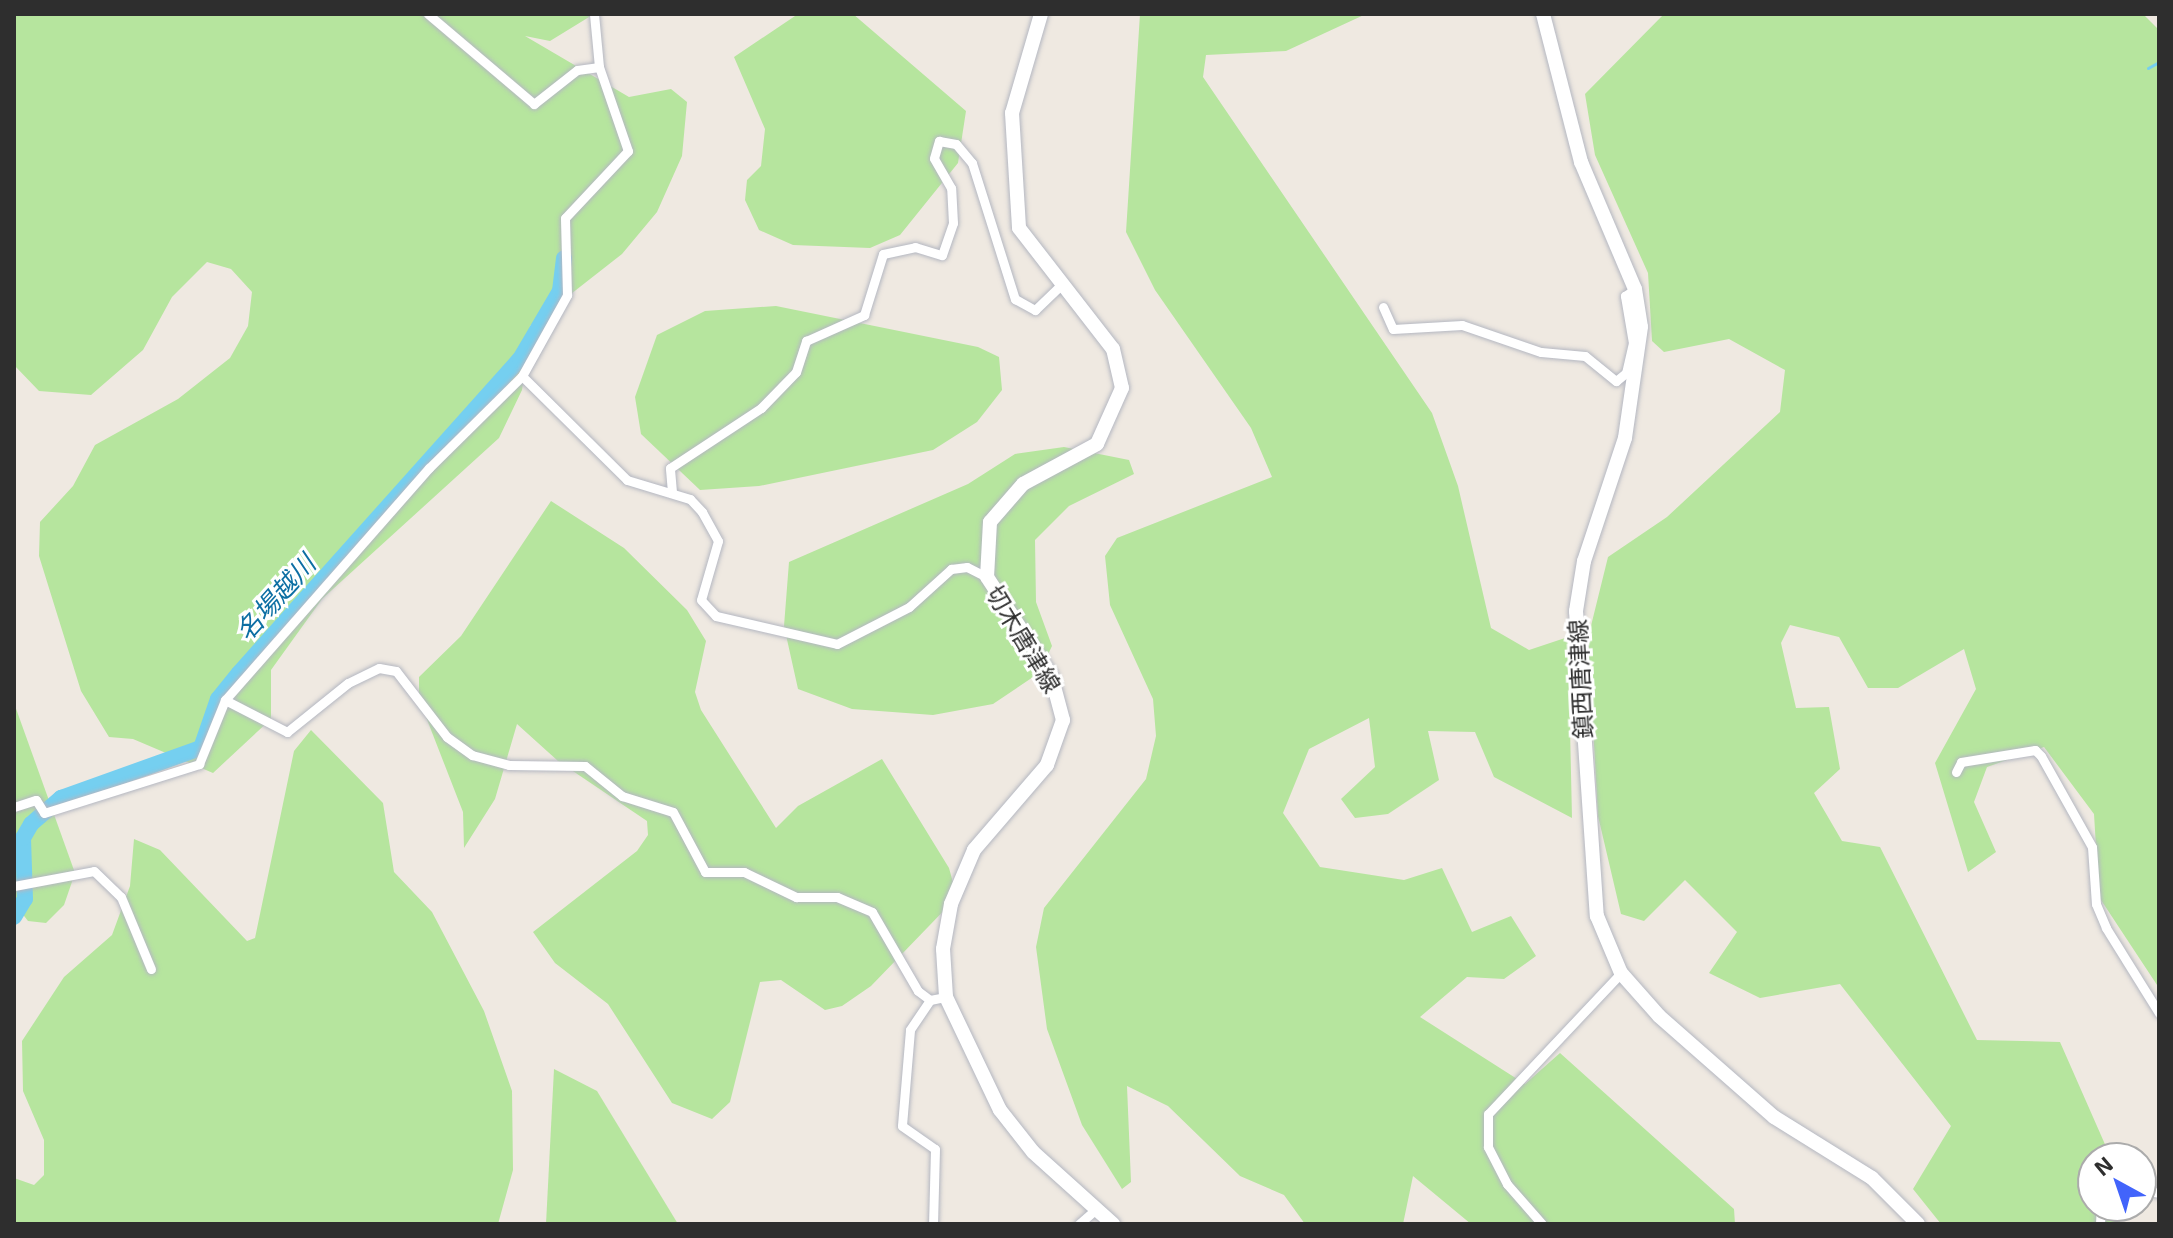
<!DOCTYPE html>
<meta charset="utf-8">
<style>
body{margin:0}
#map{position:relative;width:2173px;height:1238px;overflow:hidden;background:#efe9e1;font-family:"Exo 2","Noto Sans JP",sans-serif}
div>[style]{position:absolute}
[style*='--x']{left:calc(var(--x)*1px);top:calc(var(--y)*1px);width:calc(var(--w)*1px);rotate:calc(var(--a)*1deg)}
.green>*{inset:0;background:#b6e59e}
.stream>*{height:3px;margin:-1.5px;padding:0 1.5px;transform-origin:1.5px;border-radius:1.5px;background:#75cff0}
.river>*{height:16px;margin:-8px;padding:0 8px;transform-origin:8px;border-radius:8px;background:#75cff0}
.roads{filter:drop-shadow(0 0 2px #b4b7c1) drop-shadow(0 0 2px #b4b7c1)}
.minor>*{height:9px;margin:-4.5px;padding:0 4.5px;transform-origin:4.5px;border-radius:4.5px;background:#fff}
.secondary>*{height:14px;margin:-7px;padding:0 7px;transform-origin:7px;border-radius:7px;background:#fff}
span{translate:-50% -50%;white-space:nowrap;text-align:center;line-height:1.15;-webkit-text-stroke:6px #fff;paint-order:stroke}
.street-label{font-size:24px;color:#2e2e2e}
.water-label{font-size:26px;color:#0d6fa3;font-style:italic}
.frame{position:absolute;inset:0;border:16px solid #2e2e2e;pointer-events:none}
.north{position:absolute;left:2077px;top:1142px;width:80px;height:80px;box-sizing:border-box;background:#fff;border:2px solid #ababab;border-radius:50%;rotate:320deg;font-size:22px;font-weight:700;line-height:32px;text-align:center;color:#2e2e2e}
.north::after{content:'';display:block;margin:auto;width:28px;height:36px;background:#4264fb;clip-path:polygon(50% 0,100% 100%,50% 72%,0 100%)}
</style>
<div id="map">
<div class="green">
<div style="clip-path:polygon(14px 14px,594px 14px,550px 41px,525px 36px,629px 97px,671px 89px,687px 102px,682px 156px,657px 212px,622px 254px,530px 326px,522px 390px,499px 438px,322px 599px,271px 670px,271px 719px,213px 773px,133px 739px,109px 737px,81px 691px,39px 556px,40px 522px,73px 486px,95px 445px,178px 399px,230px 358px,248px 326px,252px 292px,231px 269px,207px 262px,172px 297px,143px 350px,91px 395px,39px 391px,14px 365px)"></div>
<div style="clip-path:polygon(798px 14px,853px 14px,966px 111px,958px 163px,900px 235px,870px 248px,793px 245px,759px 230px,745px 200px,747px 180px,761px 166px,765px 129px,734px 57px)"></div>
<div style="clip-path:polygon(1140px 14px,1366px 14px,1286px 51px,1206px 55px,1203px 77px,1432px 413px,1458px 486px,1491px 628px,1529px 650px,1568px 637px,1572px 818px,1494px 777px,1475px 732px,1428px 731px,1439px 780px,1388px 814px,1355px 818px,1341px 799px,1375px 767px,1369px 718px,1309px 749px,1283px 813px,1320px 867px,1404px 880px,1442px 868px,1472px 932px,1511px 916px,1536px 956px,1504px 979px,1467px 977px,1420px 1017px,1525px 1084px,1560px 1053px,1734px 1209px,1735px 1224px,1471px 1224px,1413px 1176px,1403px 1224px,1305px 1224px,1284px 1195px,1240px 1176px,1168px 1106px,1127px 1086px,1131px 1182px,1122px 1189px,1082px 1125px,1047px 1029px,1036px 947px,1044px 908px,1146px 779px,1156px 736px,1153px 699px,1110px 605px,1105px 556px,1117px 538px,1272px 477px,1251px 428px,1155px 290px,1126px 232px)"></div>
<div style="clip-path:polygon(1664px 14px,2143px 14px,2159px 30px,2159px 988px,2099px 897px,2094px 814px,2044px 747px,1987px 767px,1974px 802px,1996px 852px,1968px 872px,1935px 763px,1976px 689px,1964px 649px,1898px 688px,1868px 688px,1839px 637px,1790px 625px,1781px 643px,1796px 708px,1829px 707px,1840px 769px,1814px 793px,1842px 841px,1880px 847px,1977px 1040px,2060px 1042px,2111px 1158px,2093px 1158px,2093px 1206px,2121px 1206px,2120px 1224px,1941px 1224px,1913px 1189px,1951px 1126px,1840px 984px,1760px 998px,1709px 973px,1737px 932px,1685px 880px,1644px 921px,1621px 914px,1598px 816px,1588px 638px,1608px 557px,1667px 517px,1780px 412px,1785px 370px,1729px 339px,1664px 352px,1652px 341px,1648px 273px,1595px 155px,1585px 94px)"></div>
<div style="clip-path:polygon(776px 306px,978px 347px,999px 357px,1002px 390px,977px 422px,933px 450px,759px 486px,700px 490px,641px 434px,635px 397px,657px 335px,705px 311px)"></div>
<div style="clip-path:polygon(1064px 447px,1129px 460px,1134px 474px,1069px 506px,1035px 540px,1036px 602px,1052px 646px,1039px 673px,993px 704px,933px 715px,852px 709px,798px 689px,784px 626px,789px 562px,968px 484px,1015px 454px)"></div>
<div style="clip-path:polygon(551px 501px,624px 548px,687px 610px,706px 641px,695px 692px,701px 710px,776px 828px,798px 806px,882px 759px,949px 868px,957px 897px,871px 986px,842px 1006px,825px 1010px,781px 980px,760px 982px,730px 1102px,712px 1119px,672px 1103px,608px 1004px,555px 963px,533px 932px,637px 851px,648px 835px,647px 821px,558px 761px,517px 724px,495px 799px,464px 848px,463px 812px,419px 699px,419px 677px,461px 636px)"></div>
<div style="clip-path:polygon(14px 703px,75px 873px,64px 905px,46px 923px,28px 921px,14px 903px)"></div>
<div style="clip-path:polygon(311px 730px,383px 803px,394px 872px,432px 912px,484px 1011px,512px 1091px,513px 1170px,498px 1224px,14px 1224px,14px 1178px,34px 1185px,44px 1175px,44px 1140px,23px 1091px,22px 1041px,64px 977px,112px 935px,130px 886px,134px 839px,160px 850px,247px 941px,255px 938px,294px 751px)"></div>
<div style="clip-path:polygon(554px 1069px,597px 1091px,678px 1224px,546px 1224px)"></div>
</div>
<div class="stream">
<div style="--x:2148;--y:68;--w:13;--a:-29"></div>
</div>
<div class="river">
<div style="--x:14;--y:917;--w:21;--a:-59"></div>
<div style="--x:25;--y:899;--w:61;--a:-91.9"></div>
<div style="--x:23;--y:838;--w:16;--a:-60"></div>
<div style="--x:31;--y:824;--w:40;--a:-41"></div>
<div style="--x:61;--y:798;--w:149;--a:-19.7"></div>
<div style="--x:201;--y:748;--w:52;--a:-70.9"></div>
<div style="--x:218;--y:699;--w:33;--a:-51"></div>
<div style="--x:239;--y:673;--w:421;--a:-48.2"></div>
<div style="--x:520;--y:359;--w:79;--a:-59.5"></div>
<div style="--x:560;--y:291;--w:33;--a:-83"></div>
</div>
<div class="roads">
<div class="minor">
<div style="--x:594;--y:14;--w:53;--a:84.6"></div>
<div style="--x:1383;--y:307;--w:24;--a:66"></div>
<div style="--x:1393;--y:329;--w:69;--a:-3.3"></div>
<div style="--x:1462;--y:325;--w:83;--a:18.9"></div>
<div style="--x:1541;--y:352;--w:44;--a:5.2"></div>
<div style="--x:1585;--y:356;--w:40;--a:39"></div>
<div style="--x:1616;--y:381;--w:13;--a:-39"></div>
<div style="--x:1626;--y:373;--w:31;--a:-77"></div>
<div style="--x:1633;--y:343;--w:48;--a:-99.7"></div>
<div style="--x:1625;--y:296;--w:12;--a:-35"></div>
<div style="--x:522;--y:376;--w:148;--a:44.7"></div>
<div style="--x:627;--y:480;--w:66;--a:16.8"></div>
<div style="--x:690;--y:499;--w:18;--a:47"></div>
<div style="--x:702;--y:512;--w:33;--a:61"></div>
<div style="--x:718;--y:541;--w:61;--a:106.1"></div>
<div style="--x:701;--y:600;--w:22;--a:47"></div>
<div style="--x:716;--y:616;--w:124;--a:13"></div>
<div style="--x:837;--y:644;--w:81;--a:-27.2"></div>
<div style="--x:909;--y:607;--w:57;--a:-42.1"></div>
<div style="--x:951;--y:569;--w:16;--a:-7"></div>
<div style="--x:967;--y:567;--w:22;--a:27"></div>
<div style="--x:672;--y:492;--w:24;--a:-95"></div>
<div style="--x:670;--y:468;--w:109;--a:-33.4"></div>
<div style="--x:761;--y:408;--w:50;--a:-45.8"></div>
<div style="--x:796;--y:372;--w:33;--a:-72"></div>
<div style="--x:806;--y:341;--w:64;--a:-24.1"></div>
<div style="--x:864;--y:315;--w:64;--a:-72.7"></div>
<div style="--x:883;--y:254;--w:33;--a:-12"></div>
<div style="--x:915;--y:247;--w:28;--a:17"></div>
<div style="--x:942;--y:255;--w:34;--a:-71"></div>
<div style="--x:953;--y:223;--w:35;--a:-93"></div>
<div style="--x:951;--y:188;--w:34;--a:-120"></div>
<div style="--x:934;--y:158;--w:18;--a:-74"></div>
<div style="--x:939;--y:141;--w:17;--a:10"></div>
<div style="--x:956;--y:144;--w:25;--a:50"></div>
<div style="--x:972;--y:163;--w:143;--a:72.5"></div>
<div style="--x:1015;--y:299;--w:23;--a:29"></div>
<div style="--x:1035;--y:310;--w:35;--a:-44"></div>
<div style="--x:225;--y:700;--w:70;--a:27.3"></div>
<div style="--x:287;--y:732;--w:78;--a:-38.8"></div>
<div style="--x:348;--y:683;--w:34;--a:-26"></div>
<div style="--x:379;--y:668;--w:17;--a:10"></div>
<div style="--x:396;--y:671;--w:83;--a:52.3"></div>
<div style="--x:447;--y:737;--w:31;--a:36"></div>
<div style="--x:472;--y:755;--w:38;--a:15"></div>
<div style="--x:509;--y:765;--w:76;--a:0.8"></div>
<div style="--x:585;--y:766;--w:48;--a:39"></div>
<div style="--x:622;--y:796;--w:53;--a:17.4"></div>
<div style="--x:673;--y:812;--w:68;--a:61.9"></div>
<div style="--x:705;--y:872;--w:39;--a:0"></div>
<div style="--x:744;--y:872;--w:58;--a:25.7"></div>
<div style="--x:796;--y:897;--w:41;--a:0"></div>
<div style="--x:837;--y:897;--w:38;--a:23"></div>
<div style="--x:872;--y:912;--w:91;--a:59.8"></div>
<div style="--x:918;--y:991;--w:15;--a:37"></div>
<div style="--x:930;--y:1000;--w:16;--a:-11"></div>
<div style="--x:1956;--y:772;--w:11;--a:-63"></div>
<div style="--x:1961;--y:762;--w:75;--a:-9.2"></div>
<div style="--x:2035;--y:750;--w:8;--a:45"></div>
<div style="--x:2041;--y:756;--w:104;--a:60.7"></div>
<div style="--x:2092;--y:847;--w:57;--a:86"></div>
<div style="--x:2096;--y:904;--w:26;--a:67"></div>
<div style="--x:2106;--y:928;--w:100;--a:58.1"></div>
<div style="--x:14;--y:807;--w:23;--a:-18"></div>
<div style="--x:36;--y:800;--w:15;--a:58"></div>
<div style="--x:44;--y:813;--w:163;--a:-17.5"></div>
<div style="--x:199;--y:764;--w:69;--a:-67.9"></div>
<div style="--x:225;--y:700;--w:309;--a:-48.7"></div>
<div style="--x:429;--y:468;--w:131;--a:-44.7"></div>
<div style="--x:522;--y:376;--w:93;--a:-60.9"></div>
<div style="--x:567;--y:295;--w:77;--a:-91.5"></div>
<div style="--x:565;--y:218;--w:92;--a:-46.8"></div>
<div style="--x:628;--y:151;--w:89;--a:-109"></div>
<div style="--x:599;--y:67;--w:22;--a:172"></div>
<div style="--x:577;--y:70;--w:55;--a:141.7"></div>
<div style="--x:534;--y:104;--w:139;--a:-139.7"></div>
<div style="--x:14;--y:886;--w:81;--a:-10.6"></div>
<div style="--x:94;--y:871;--w:37;--a:44"></div>
<div style="--x:121;--y:897;--w:78;--a:67.4"></div>
<div style="--x:930;--y:1000;--w:36;--a:124"></div>
<div style="--x:910;--y:1030;--w:96;--a:94.8"></div>
<div style="--x:902;--y:1126;--w:40;--a:34.9"></div>
<div style="--x:935;--y:1149;--w:75;--a:91.5"></div>
<div style="--x:2141;--y:1190;--w:18;--a:9"></div>
<div style="--x:1079;--y:1224;--w:23;--a:-41"></div>
<div style="--x:1542;--y:1224;--w:53;--a:-131.2"></div>
<div style="--x:1507;--y:1184;--w:42;--a:-117.2"></div>
<div style="--x:1488;--y:1147;--w:33;--a:-90"></div>
<div style="--x:1488;--y:1114;--w:194;--a:-46.7"></div>
<div style="--x:2100;--y:1224;--w:18;--a:-87"></div>
</div>
<div class="secondary">
<div style="--x:1041;--y:14;--w:103;--a:106.3"></div>
<div style="--x:1012;--y:113;--w:115;--a:86.5"></div>
<div style="--x:1019;--y:228;--w:153;--a:52.2"></div>
<div style="--x:1113;--y:349;--w:40;--a:77"></div>
<div style="--x:1122;--y:388;--w:61;--a:114.1"></div>
<div style="--x:1097;--y:444;--w:84;--a:151.6"></div>
<div style="--x:1023;--y:484;--w:50;--a:131"></div>
<div style="--x:990;--y:522;--w:55;--a:93.1"></div>
<div style="--x:987;--y:577;--w:117;--a:56.9"></div>
<div style="--x:1051;--y:675;--w:47;--a:75.1"></div>
<div style="--x:1063;--y:720;--w:48;--a:109.6"></div>
<div style="--x:1047;--y:765;--w:112;--a:130.7"></div>
<div style="--x:974;--y:850;--w:59;--a:113.1"></div>
<div style="--x:951;--y:904;--w:46;--a:100.1"></div>
<div style="--x:943;--y:949;--w:48;--a:86.4"></div>
<div style="--x:946;--y:997;--w:125;--a:64.5"></div>
<div style="--x:1000;--y:1110;--w:53;--a:51.8"></div>
<div style="--x:1033;--y:1152;--w:108;--a:42"></div>
<div style="--x:1543;--y:14;--w:153;--a:75.6"></div>
<div style="--x:1581;--y:162;--w:138;--a:67"></div>
<div style="--x:1635;--y:289;--w:38;--a:81"></div>
<div style="--x:1641;--y:327;--w:112;--a:98.2"></div>
<div style="--x:1625;--y:438;--w:130;--a:108.4"></div>
<div style="--x:1584;--y:561;--w:51;--a:99.1"></div>
<div style="--x:1576;--y:611;--w:306;--a:86.1"></div>
<div style="--x:1597;--y:916;--w:62;--a:67.2"></div>
<div style="--x:1621;--y:973;--w:57;--a:48.5"></div>
<div style="--x:1659;--y:1016;--w:153;--a:41.3"></div>
<div style="--x:1774;--y:1117;--w:115;--a:31.9"></div>
<div style="--x:1872;--y:1178;--w:65;--a:45"></div>
</div>
</div>
<div class="street-label">
<span style="left:1024px;top:639px;rotate:59deg">切木唐津線</span>
<span style="left:1580px;top:679px;rotate:-93deg">鎮西唐津線</span>
</div>
<div class="water-label">
<span style="left:275px;top:597px;rotate:-48deg">名場越川</span>
</div>
<div class="frame"></div>
<div class="north">N</div>
</div>
